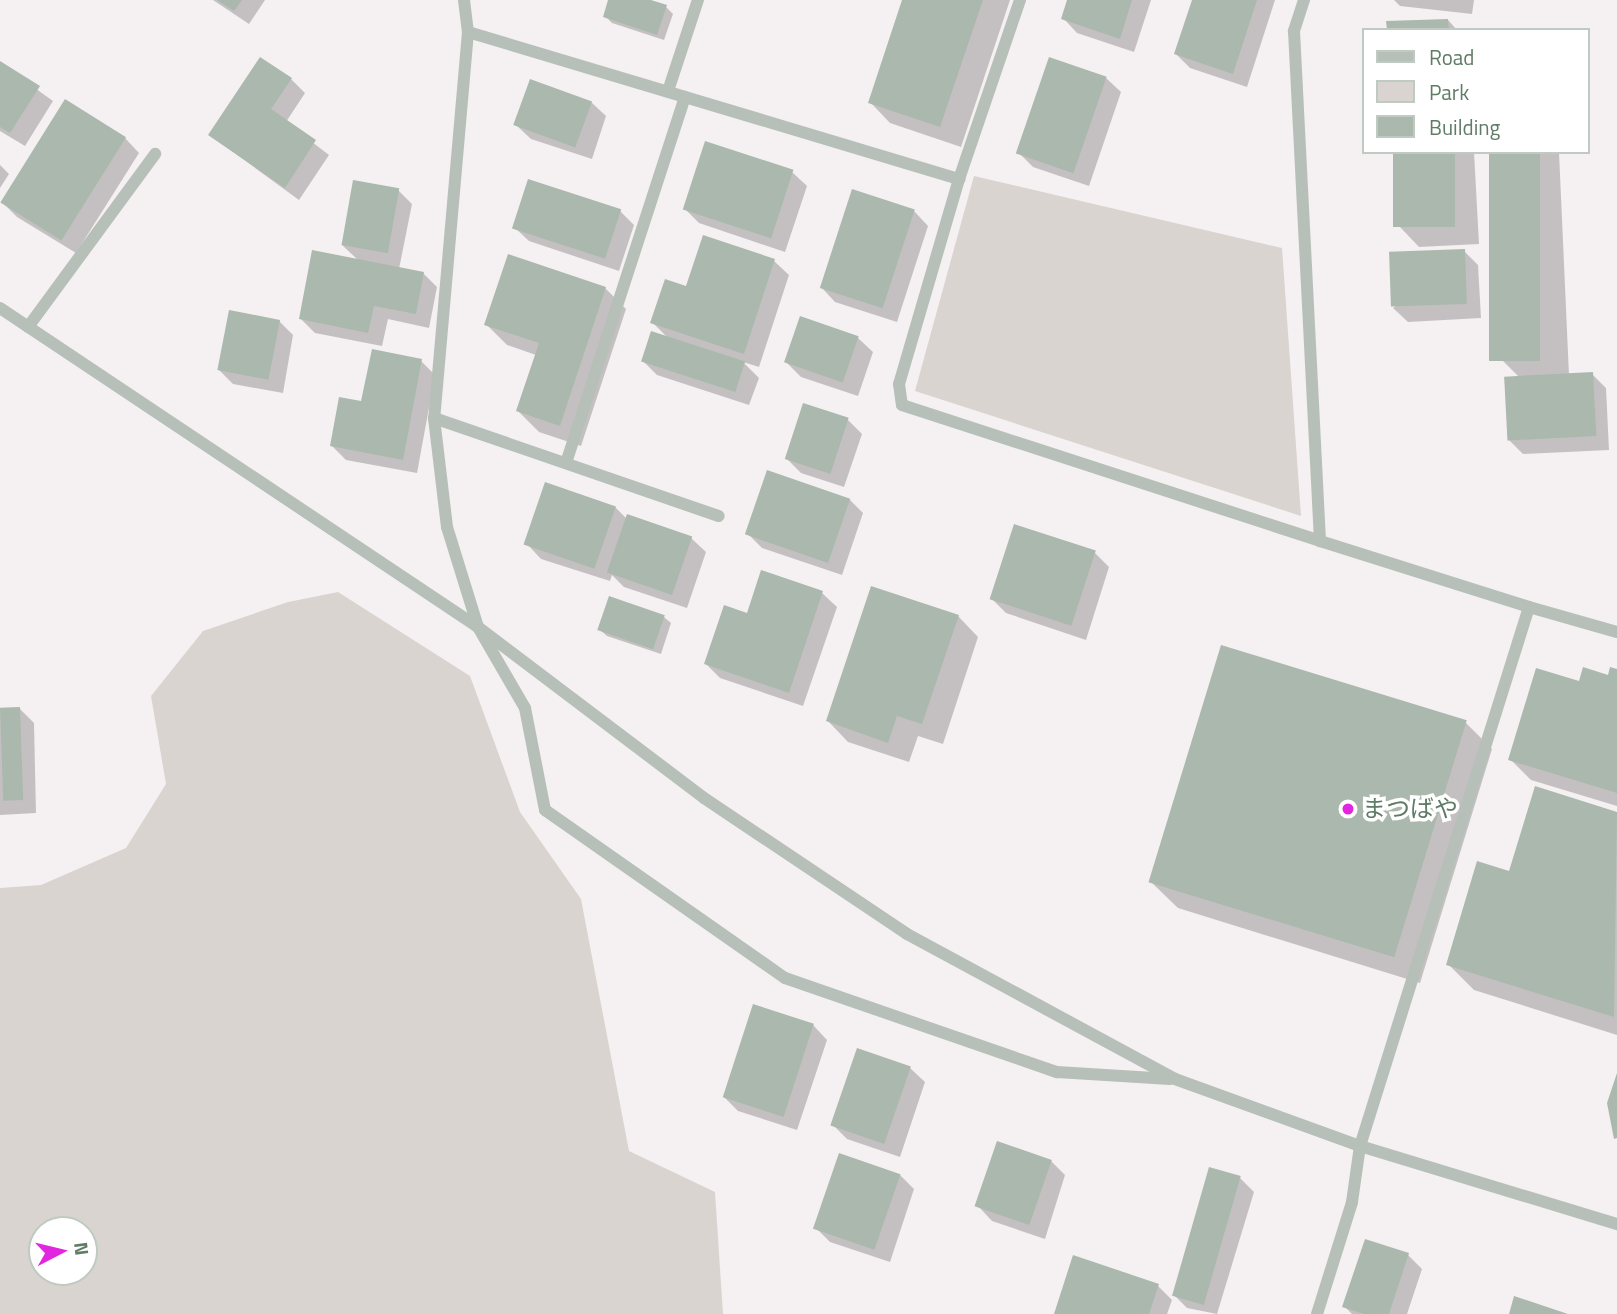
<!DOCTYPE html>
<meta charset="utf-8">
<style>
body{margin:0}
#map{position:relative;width:1617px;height:1314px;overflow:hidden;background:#f5f1f2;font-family:"Titillium Web","Noto Sans JP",sans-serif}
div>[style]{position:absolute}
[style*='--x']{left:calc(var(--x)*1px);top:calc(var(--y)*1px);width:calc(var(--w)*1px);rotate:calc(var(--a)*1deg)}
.green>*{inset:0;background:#dad4d0}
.shadow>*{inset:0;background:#0003}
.building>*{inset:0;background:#abb8ad;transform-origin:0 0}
.minor>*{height:12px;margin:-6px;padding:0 6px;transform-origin:6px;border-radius:6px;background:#b6c0b8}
.dots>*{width:19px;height:19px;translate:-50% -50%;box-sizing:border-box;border:4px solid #fff;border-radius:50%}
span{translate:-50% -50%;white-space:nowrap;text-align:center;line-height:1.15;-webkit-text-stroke:7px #fff;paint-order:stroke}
.poi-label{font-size:24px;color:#607c66}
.left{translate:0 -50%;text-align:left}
.legend{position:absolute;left:1362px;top:28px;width:228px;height:126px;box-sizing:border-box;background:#fff;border:2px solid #bfcbc2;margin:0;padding:9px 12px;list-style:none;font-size:21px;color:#607c66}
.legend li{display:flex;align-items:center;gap:14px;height:35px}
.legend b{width:35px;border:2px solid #bfcbc2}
.north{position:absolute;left:28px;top:1216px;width:70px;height:70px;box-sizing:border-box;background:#fff;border:2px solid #bfcbc2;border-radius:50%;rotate:83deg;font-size:19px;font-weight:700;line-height:28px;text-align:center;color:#607c66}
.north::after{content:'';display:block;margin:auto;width:24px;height:32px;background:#e125e1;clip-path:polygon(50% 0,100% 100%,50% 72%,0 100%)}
</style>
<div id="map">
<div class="green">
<div style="clip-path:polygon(974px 176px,1282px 248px,1301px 516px,915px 391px)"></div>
<div style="clip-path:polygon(evenodd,338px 592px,470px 676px,520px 812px,581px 899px,629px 1151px,715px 1192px,723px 1314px,0 1314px,0 888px,41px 885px,126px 848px,166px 784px,151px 696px,203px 631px,288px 602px,338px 592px,42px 1230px,84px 1230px,84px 1272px,42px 1272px,42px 1230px)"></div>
</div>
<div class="shadow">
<div style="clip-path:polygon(213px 0,265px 0,249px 24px)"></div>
<div style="clip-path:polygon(610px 0,646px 0,666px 7px,673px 14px,664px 40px,612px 23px,605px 16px)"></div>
<div style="clip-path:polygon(904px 0,1010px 0,961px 147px,890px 123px,870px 102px)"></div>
<div style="clip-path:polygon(1069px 0,1151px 0,1134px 52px,1077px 33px,1063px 18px)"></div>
<div style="clip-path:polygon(1193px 0,1275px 0,1247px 87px,1190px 68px,1176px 54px)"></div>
<div style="clip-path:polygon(1394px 0,1474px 0,1472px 14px,1400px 6px)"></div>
<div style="clip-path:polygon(1448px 20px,1457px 30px,1388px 30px)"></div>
<div style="clip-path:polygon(0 63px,53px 101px,25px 146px,0 131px)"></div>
<div style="clip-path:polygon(1106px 78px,1121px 92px,1089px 186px,1033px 167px,1019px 153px)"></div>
<div style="clip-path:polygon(291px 79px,305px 93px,286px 122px,329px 155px,299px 200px,210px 135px)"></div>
<div style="clip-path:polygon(591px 102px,606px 116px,592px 159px,531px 139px,516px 125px)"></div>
<div style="clip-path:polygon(125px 138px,139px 153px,76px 253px,17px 217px,3px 203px)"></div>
<div style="clip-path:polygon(1395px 152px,1474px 152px,1479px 244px,1419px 247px,1399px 226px)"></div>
<div style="clip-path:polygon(1491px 152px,1559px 152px,1569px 375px,1592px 374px,1606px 388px,1609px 450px,1523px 454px,1509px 440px,1519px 377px,1502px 360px)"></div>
<div style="clip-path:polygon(0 165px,9px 174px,0 188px)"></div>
<div style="clip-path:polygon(792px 172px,807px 186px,785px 252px,699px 223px,685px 209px)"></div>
<div style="clip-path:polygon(398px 190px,412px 204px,399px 269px,423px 273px,437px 287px,429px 328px,388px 319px,382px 346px,315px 333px,301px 319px,358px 260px,342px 245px)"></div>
<div style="clip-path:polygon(620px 211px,634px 225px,619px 271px,529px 241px,514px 227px)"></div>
<div style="clip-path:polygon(914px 211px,928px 226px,897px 322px,835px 302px,821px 287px)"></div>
<div style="clip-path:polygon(705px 237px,774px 261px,789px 275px,759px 367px,743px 362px,759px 378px,749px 405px,657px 375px,643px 361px,669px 339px,652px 322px,688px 288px)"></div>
<div style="clip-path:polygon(1464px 251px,1478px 265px,1481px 318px,1408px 322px,1393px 308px)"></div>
<div style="clip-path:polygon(605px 288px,626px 309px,581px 446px,539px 432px,518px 411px,536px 355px,507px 345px,486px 324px)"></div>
<div style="clip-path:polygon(279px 321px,293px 335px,283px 393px,233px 384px,219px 370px)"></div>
<div style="clip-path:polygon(858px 338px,873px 352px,858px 396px,801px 377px,787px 363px)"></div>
<div style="clip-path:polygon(421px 361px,435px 375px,417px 473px,346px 460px,332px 446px,363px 403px)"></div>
<div style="clip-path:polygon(848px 420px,862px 434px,844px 487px,801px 473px,787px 459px)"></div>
<div style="clip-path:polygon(849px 499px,863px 513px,842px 575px,762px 548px,748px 534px)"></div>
<div style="clip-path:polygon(615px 507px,627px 519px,691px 538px,706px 552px,687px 608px,624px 587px,612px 575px,610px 581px,541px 559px,527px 544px)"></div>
<div style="clip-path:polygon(1095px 553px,1109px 567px,1086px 640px,1006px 613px,991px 598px)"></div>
<div style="clip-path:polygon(822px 593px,837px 607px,803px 706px,720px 678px,706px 664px,748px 615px)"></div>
<div style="clip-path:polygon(958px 616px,978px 637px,943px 744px,918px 736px,909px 762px,848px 742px,828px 721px)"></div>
<div style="clip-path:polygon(664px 617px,671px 623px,661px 654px,607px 636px,600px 630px)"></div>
<div style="clip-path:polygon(1617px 671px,1617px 806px,1531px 780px,1510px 759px,1580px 684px,1610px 677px)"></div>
<div style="clip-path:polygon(0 709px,20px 709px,34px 723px,36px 813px,0 815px)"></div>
<div style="clip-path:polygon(1465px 722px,1492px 749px,1420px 983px,1178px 908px,1151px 882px)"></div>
<div style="clip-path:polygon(1536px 788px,1617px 813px,1617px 1035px,1474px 990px,1448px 964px,1510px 873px)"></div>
<div style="clip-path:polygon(813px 1025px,827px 1040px,797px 1130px,738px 1111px,724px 1097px)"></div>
<div style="clip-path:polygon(910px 1068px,925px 1082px,900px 1157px,847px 1139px,833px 1125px)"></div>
<div style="clip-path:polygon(1051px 1161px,1065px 1175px,1045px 1239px,992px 1221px,978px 1206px)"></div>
<div style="clip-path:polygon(900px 1175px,914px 1189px,890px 1262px,830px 1242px,816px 1228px)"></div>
<div style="clip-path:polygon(1240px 1178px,1254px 1192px,1217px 1314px,1187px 1308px,1173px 1294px)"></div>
<div style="clip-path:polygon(1408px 1255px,1422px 1269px,1407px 1314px,1352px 1314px,1344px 1306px)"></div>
<div style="clip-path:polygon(1158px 1286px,1172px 1300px,1167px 1314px,1056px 1314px)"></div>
</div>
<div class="building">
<div style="clip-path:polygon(217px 0,242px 0,234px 11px)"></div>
<div style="clip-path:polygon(608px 0,651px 0,667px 5px,657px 35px,603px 17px)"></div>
<div style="clip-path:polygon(902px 0,983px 0,940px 127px,868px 103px)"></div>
<div style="clip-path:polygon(1067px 0,1132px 0,1120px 39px,1061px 19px)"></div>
<div style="clip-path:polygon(1192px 0,1257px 0,1233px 74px,1174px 54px)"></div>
<div style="clip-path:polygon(1448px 19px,1449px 30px,1387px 30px,1386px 21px)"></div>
<div style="clip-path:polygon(260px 57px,292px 78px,271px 109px,316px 140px,285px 188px,208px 135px)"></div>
<div style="left:1049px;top:57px;width:61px;height:102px;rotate:19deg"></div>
<div style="clip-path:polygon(0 61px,40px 86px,10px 133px,0 127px)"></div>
<div style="left:530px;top:79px;width:66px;height:49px;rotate:20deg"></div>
<div style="left:65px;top:99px;width:72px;height:122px;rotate:32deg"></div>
<div style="left:705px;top:141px;width:93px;height:72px;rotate:18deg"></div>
<div style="left:1393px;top:152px;width:62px;height:75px"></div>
<div style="left:1489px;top:152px;width:51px;height:209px"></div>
<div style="left:528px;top:179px;width:98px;height:52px;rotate:18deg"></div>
<div style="left:353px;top:180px;width:47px;height:66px;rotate:10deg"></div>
<div style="left:852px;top:189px;width:66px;height:104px;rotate:18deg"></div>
<div style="clip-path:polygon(703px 235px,775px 259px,744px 354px,650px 323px,665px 279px,686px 286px)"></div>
<div style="left:1465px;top:249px;width:55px;height:76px;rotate:88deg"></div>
<div style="clip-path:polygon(312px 250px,424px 272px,416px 314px,374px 306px,368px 333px,299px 319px)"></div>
<div style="clip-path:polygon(508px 254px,606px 287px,560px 426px,516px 411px,539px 343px,484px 325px)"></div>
<div style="left:229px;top:310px;width:52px;height:61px;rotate:11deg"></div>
<div style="left:800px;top:316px;width:62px;height:49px;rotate:19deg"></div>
<div style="left:651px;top:331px;width:99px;height:32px;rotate:18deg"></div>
<div style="clip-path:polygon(372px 349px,422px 359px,403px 460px,330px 446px,339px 397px,361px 401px)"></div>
<div style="left:1593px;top:372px;width:64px;height:89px;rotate:87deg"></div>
<div style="left:803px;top:403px;width:48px;height:59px;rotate:18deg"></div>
<div style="left:767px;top:470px;width:88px;height:68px;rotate:19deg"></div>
<div style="left:545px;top:482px;width:75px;height:66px;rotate:19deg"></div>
<div style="left:627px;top:514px;width:69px;height:62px;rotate:19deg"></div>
<div style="left:1014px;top:524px;width:86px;height:79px;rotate:18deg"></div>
<div style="clip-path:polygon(761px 570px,823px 591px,789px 693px,704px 664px,724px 605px,747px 613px)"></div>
<div style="clip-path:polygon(871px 586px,959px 615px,922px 724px,897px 716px,888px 743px,826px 721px)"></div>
<div style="left:609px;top:596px;width:59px;height:36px;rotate:19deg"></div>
<div style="left:1221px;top:645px;width:257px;height:248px;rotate:17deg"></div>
<div style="clip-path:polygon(1583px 667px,1608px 675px,1610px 667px,1617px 669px,1617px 793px,1508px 760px,1536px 668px,1579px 681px)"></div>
<div style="left:20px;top:707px;width:93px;height:20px;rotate:88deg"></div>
<div style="clip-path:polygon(1535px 786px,1617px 812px,1614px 1017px,1446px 965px,1477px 861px,1509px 871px)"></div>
<div style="left:753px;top:1004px;width:64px;height:98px;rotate:18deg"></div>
<div style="left:857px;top:1048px;width:57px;height:82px;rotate:19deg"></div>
<div style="clip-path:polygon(1617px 1073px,1617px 1138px,1614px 1139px,1607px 1103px)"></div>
<div style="left:997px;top:1141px;width:58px;height:69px;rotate:19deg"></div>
<div style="left:839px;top:1153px;width:65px;height:80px;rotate:19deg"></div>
<div style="left:1209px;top:1167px;width:33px;height:134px;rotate:16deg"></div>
<div style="clip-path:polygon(1365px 1239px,1409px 1253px,1389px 1314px,1364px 1314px,1342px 1307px)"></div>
<div style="clip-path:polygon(1073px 1255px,1159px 1284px,1149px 1314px,1054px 1314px)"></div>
<div style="clip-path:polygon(1514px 1296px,1568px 1314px,1509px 1314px)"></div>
</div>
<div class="minor">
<div style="--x:464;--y:0;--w:32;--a:83"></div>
<div style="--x:468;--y:32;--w:387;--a:95"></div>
<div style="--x:434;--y:418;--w:110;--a:83.2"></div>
<div style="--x:447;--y:527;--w:105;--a:72.8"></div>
<div style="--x:478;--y:627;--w:94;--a:59.9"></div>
<div style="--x:525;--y:708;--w:104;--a:78.9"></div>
<div style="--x:545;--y:810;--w:293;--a:35"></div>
<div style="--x:785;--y:978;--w:288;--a:19.1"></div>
<div style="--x:1057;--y:1072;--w:113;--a:3.5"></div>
<div style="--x:1020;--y:0;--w:189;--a:108.8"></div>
<div style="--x:959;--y:179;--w:214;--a:106.3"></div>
<div style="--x:899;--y:384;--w:21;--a:82"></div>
<div style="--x:902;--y:405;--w:440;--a:18"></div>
<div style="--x:1304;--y:0;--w:33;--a:108"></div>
<div style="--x:1294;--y:31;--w:511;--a:87.08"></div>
<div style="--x:1320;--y:541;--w:219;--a:17.5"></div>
<div style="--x:468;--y:32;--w:513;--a:16.67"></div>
<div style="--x:668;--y:91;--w:96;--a:-71.8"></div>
<div style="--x:0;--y:308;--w:575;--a:33.72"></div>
<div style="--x:478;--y:627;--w:283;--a:37.1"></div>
<div style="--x:704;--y:798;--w:244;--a:33.8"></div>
<div style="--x:907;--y:934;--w:305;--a:28.4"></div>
<div style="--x:1175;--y:1079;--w:197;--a:19.9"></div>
<div style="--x:1360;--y:1146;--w:269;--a:16.9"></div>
<div style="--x:28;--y:327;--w:215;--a:-53.7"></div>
<div style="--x:434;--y:418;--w:301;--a:19"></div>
<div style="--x:566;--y:463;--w:385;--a:-72"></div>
<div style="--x:1317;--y:1314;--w:117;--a:-72.6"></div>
<div style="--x:1352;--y:1202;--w:57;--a:-81.9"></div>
<div style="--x:1360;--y:1146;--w:565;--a:-72.59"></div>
<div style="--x:1529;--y:607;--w:91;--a:15.9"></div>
</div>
<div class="dots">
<div style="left:1348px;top:809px;background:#e125e1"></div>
</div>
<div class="poi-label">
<span class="left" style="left:1362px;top:809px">まつばや</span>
</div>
<ul class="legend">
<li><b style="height:9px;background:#b6c0b8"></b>Road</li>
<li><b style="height:19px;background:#dad4d0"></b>Park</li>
<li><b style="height:19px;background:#abb8ad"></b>Building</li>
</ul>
<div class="north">N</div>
</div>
